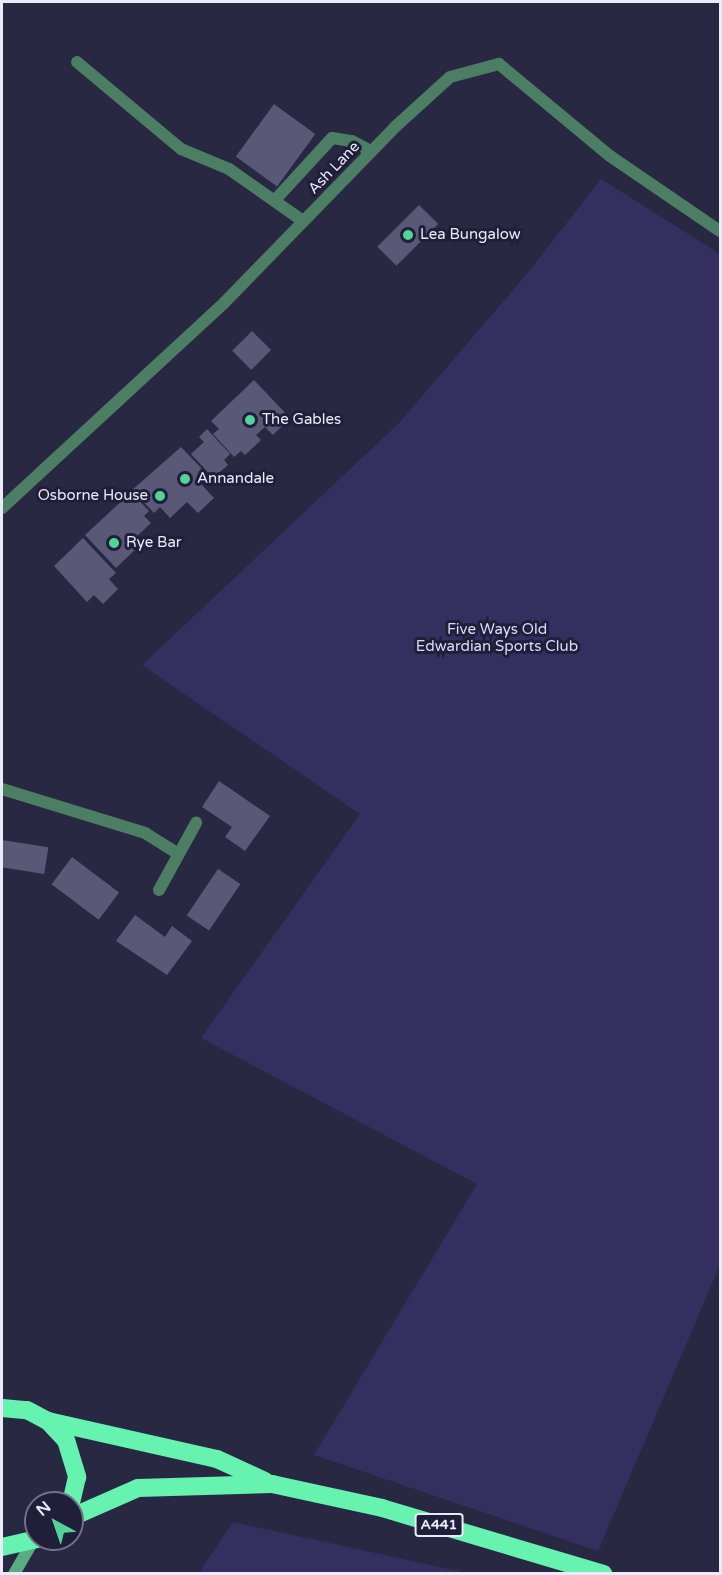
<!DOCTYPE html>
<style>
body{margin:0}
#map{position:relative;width:722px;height:1575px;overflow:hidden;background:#292843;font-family:"Varela Round",sans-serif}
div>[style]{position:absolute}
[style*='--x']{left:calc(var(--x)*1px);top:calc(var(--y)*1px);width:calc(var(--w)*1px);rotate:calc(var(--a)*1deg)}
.green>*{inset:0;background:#342f5e}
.building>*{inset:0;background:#595877;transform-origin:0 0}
.lane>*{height:12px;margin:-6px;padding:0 6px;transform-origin:6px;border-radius:6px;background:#4b7e63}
.street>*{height:12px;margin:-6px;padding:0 6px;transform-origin:6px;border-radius:6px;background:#4b7e63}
.secondary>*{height:12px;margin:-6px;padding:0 6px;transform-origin:6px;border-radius:6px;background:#58ad82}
.highway>*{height:18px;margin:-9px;padding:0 9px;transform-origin:9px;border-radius:9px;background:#66f2af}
.dots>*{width:16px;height:16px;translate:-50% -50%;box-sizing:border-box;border:3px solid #201e38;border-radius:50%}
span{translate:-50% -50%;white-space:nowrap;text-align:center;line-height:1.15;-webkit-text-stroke:6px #201e38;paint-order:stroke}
.shield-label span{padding:2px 4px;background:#201e38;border:2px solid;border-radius:4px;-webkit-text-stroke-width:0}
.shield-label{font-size:14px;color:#eaeafc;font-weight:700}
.street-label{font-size:15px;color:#eaeafc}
.poi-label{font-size:15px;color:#eaeafc}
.left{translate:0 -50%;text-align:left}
.right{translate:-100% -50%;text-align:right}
.park-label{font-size:15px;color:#dadafe}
.frame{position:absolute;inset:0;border:3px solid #eaeafc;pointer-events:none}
.north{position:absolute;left:24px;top:1491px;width:60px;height:60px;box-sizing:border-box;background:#201e38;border:2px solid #717086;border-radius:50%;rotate:320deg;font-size:16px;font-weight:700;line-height:24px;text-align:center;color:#eaeafc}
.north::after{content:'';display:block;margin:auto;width:21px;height:27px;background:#52d397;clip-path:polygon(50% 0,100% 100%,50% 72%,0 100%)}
</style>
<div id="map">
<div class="green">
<div style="clip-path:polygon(601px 179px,720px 254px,720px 1265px,598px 1551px,314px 1455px,477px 1184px,201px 1038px,360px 814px,142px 665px,399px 423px,526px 275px)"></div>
<div style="clip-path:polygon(233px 1522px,467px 1573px,199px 1573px)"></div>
</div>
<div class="building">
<div style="left:274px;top:104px;width:51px;height:65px;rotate:36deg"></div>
<div style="left:419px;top:205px;width:27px;height:59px;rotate:45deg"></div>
<div style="left:252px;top:331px;width:27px;height:28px;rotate:45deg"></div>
<div style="clip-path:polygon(254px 380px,290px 418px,273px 435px,265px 427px,256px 435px,261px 440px,245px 455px,241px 451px,234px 457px,213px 434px,219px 429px,211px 421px)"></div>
<div style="clip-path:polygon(207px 429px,230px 454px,224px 460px,228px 465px,213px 478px,191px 454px,204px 442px,199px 437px)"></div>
<div style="clip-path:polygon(181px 447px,208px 475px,200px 483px,214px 498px,198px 513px,187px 502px,170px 518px,160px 507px,154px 513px,132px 490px)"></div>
<div style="clip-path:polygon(134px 495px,149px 511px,144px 516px,151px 523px,133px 540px,139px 546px,116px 568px,85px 535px,126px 497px,129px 500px)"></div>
<div style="clip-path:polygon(83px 538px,116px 573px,109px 579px,118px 589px,103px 604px,94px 595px,87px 602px,54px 566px)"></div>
<div style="clip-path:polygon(219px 781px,270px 816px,245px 851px,225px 837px,232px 827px,202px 807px)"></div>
<div style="left:2px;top:840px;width:47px;height:27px;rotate:9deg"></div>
<div style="left:72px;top:857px;width:59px;height:34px;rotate:37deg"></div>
<div style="left:218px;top:869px;width:27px;height:56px;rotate:34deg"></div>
<div style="clip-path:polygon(135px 915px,165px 937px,172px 926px,192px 941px,167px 975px,116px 941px)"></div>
</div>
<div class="lane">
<div style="--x:77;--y:62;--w:136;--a:39.9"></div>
<div style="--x:181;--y:149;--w:52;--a:22.6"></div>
<div style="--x:229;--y:169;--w:90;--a:35.1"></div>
<div style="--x:275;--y:200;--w:84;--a:-47.4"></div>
<div style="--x:332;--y:138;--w:20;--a:9"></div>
<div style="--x:352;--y:141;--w:21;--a:28"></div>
</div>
<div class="street">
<div style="--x:2;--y:508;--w:302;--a:-42.7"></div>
<div style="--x:224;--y:303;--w:245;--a:-45.8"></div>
<div style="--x:395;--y:127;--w:74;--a:-42.3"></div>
<div style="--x:450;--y:77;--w:51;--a:-14.9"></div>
<div style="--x:499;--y:64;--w:144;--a:39.7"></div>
<div style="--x:610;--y:156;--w:133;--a:34.3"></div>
<div style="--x:2;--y:789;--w:150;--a:17.1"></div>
<div style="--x:145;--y:833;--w:39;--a:32"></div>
<div style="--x:159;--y:890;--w:77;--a:-61.1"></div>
</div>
<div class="secondary">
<div style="--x:14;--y:1574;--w:36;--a:-60"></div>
</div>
<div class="highway">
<div style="--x:2;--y:1408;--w:25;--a:5"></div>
<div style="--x:27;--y:1410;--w:24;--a:28"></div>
<div style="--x:48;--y:1421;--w:26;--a:47"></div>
<div style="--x:66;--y:1440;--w:39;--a:73"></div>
<div style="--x:77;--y:1477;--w:27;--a:103"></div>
<div style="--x:48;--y:1421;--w:173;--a:12.7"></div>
<div style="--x:217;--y:1459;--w:53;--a:24.6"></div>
<div style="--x:72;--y:1517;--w:72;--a:-23.7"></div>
<div style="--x:138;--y:1488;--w:134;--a:-1.7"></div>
<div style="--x:272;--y:1484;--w:113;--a:12.3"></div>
<div style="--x:382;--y:1508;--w:231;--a:16.6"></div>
<div style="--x:2;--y:1547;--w:37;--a:-13"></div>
</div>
<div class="dots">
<div style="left:408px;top:235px;background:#52d397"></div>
<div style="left:250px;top:420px;background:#52d397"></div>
<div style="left:185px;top:479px;background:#52d397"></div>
<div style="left:160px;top:496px;background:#52d397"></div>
<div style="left:114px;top:543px;background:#52d397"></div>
</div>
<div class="shield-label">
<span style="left:439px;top:1525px">A441</span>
</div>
<div class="street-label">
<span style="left:334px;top:168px;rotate:-46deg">Ash Lane</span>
</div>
<div class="poi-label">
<span class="left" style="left:420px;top:235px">Lea Bungalow</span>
<span class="left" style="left:262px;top:420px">The Gables</span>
<span class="left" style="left:197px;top:479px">Annandale</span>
<span class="right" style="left:148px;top:496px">Osborne House</span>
<span class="left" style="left:126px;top:543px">Rye Bar</span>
</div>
<div class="park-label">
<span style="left:497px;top:638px">Five Ways Old<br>Edwardian Sports Club</span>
</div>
<div class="frame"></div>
<div class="north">N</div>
</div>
